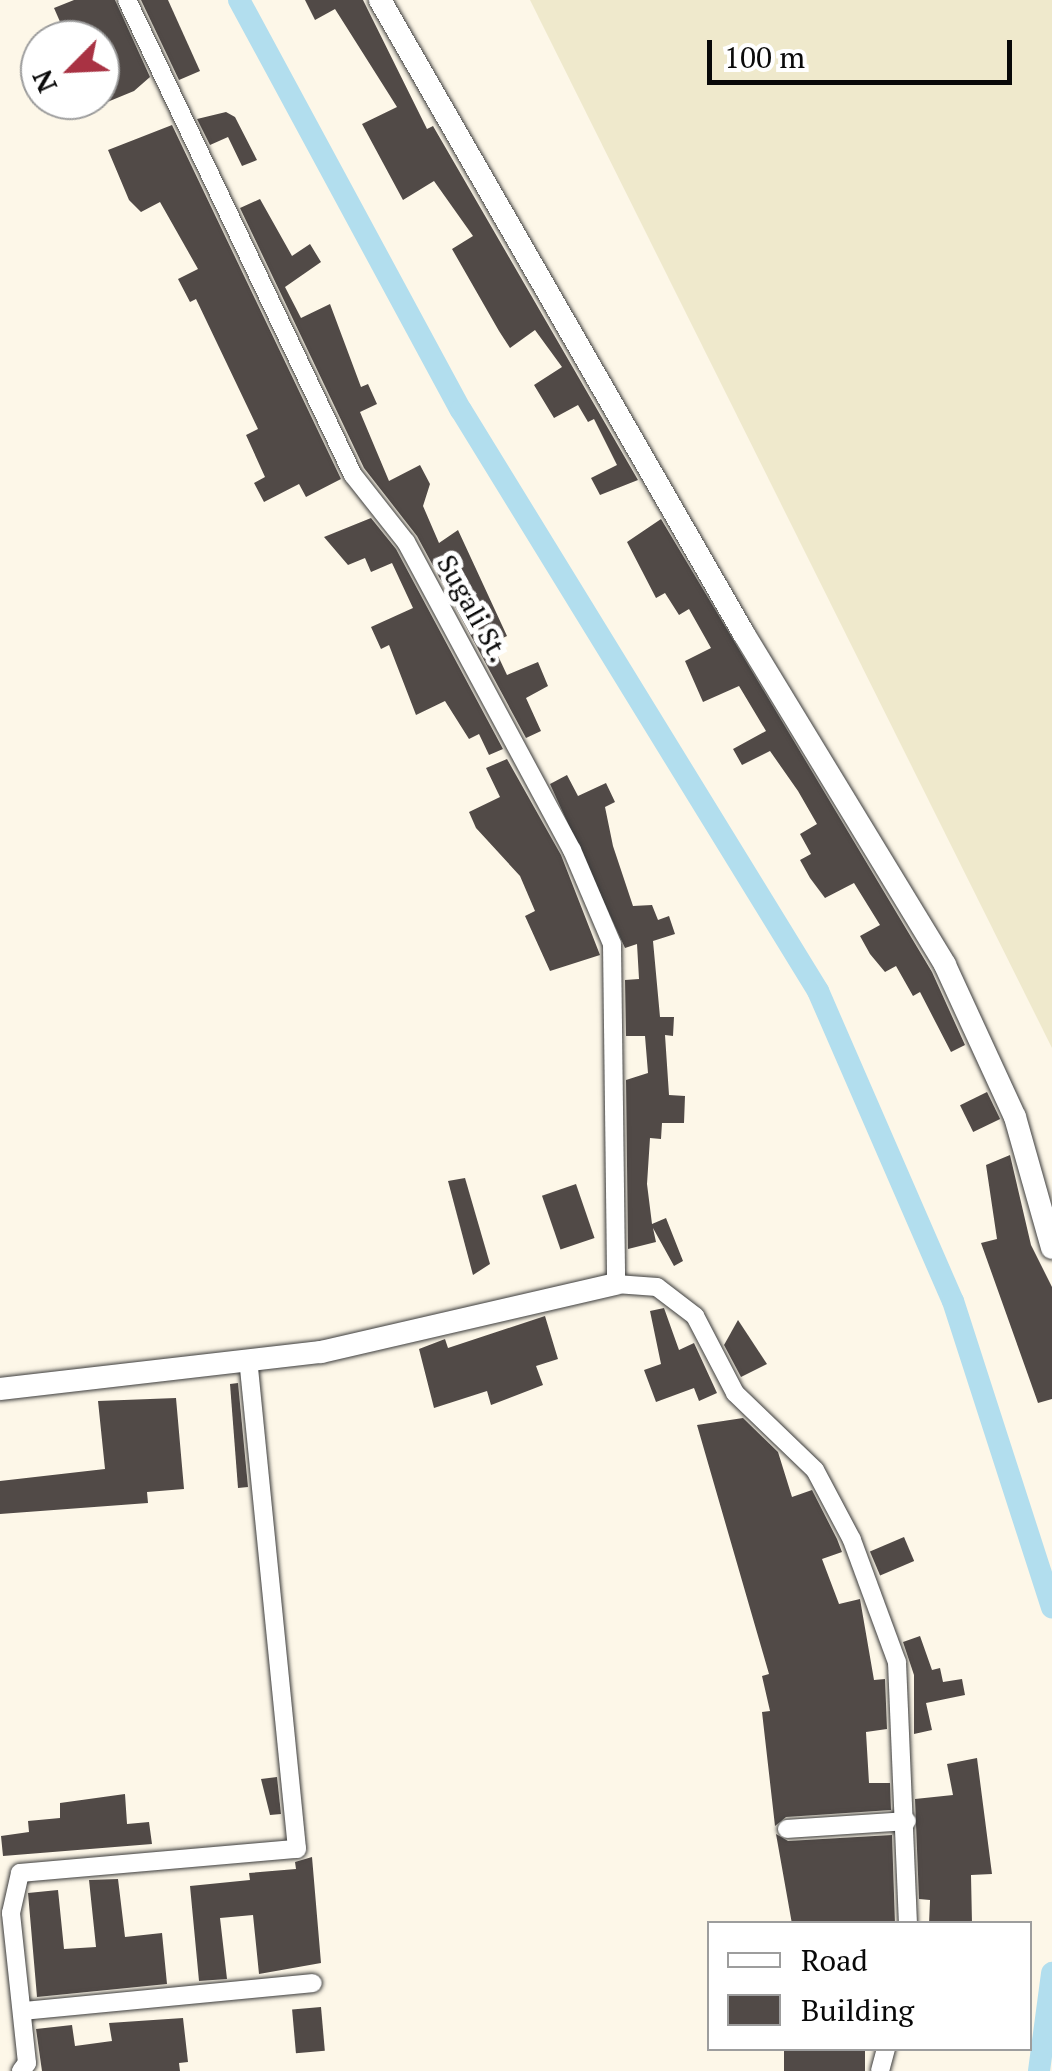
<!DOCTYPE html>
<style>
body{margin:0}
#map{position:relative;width:1052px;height:2071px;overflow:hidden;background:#fdf7e8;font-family:"PT Serif",serif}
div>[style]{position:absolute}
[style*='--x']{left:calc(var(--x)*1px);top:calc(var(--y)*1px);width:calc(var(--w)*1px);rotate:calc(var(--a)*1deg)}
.farmland>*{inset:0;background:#efe9cc}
.canal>*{height:22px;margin:-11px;padding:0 11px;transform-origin:11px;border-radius:11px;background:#b2deee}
.building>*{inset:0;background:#514a47;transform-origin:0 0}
.roads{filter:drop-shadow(0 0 2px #3c3c3c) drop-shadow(0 0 2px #3c3c3c)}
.minor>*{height:18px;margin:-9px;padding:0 9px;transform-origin:9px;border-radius:9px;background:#fff}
.tertiary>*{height:22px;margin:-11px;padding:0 11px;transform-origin:11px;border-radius:11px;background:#fff}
span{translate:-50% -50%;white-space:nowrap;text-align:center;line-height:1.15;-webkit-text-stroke:10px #fff;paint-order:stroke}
.street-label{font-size:28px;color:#090909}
.legend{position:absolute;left:707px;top:1921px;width:325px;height:130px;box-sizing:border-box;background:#fff;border:2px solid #9d9d9d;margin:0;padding:12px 18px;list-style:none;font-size:30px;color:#090909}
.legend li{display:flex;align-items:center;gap:20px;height:50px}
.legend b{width:50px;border:2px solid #9d9d9d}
.north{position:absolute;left:20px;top:20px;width:100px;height:100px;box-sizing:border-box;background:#fff;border:2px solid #9d9d9d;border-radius:50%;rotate:246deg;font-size:28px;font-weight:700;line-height:40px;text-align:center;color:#090909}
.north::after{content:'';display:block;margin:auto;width:35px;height:45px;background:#a93243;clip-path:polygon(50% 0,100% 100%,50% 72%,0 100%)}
.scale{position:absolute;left:707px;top:40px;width:305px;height:45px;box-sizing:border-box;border:5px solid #090909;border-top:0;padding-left:12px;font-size:30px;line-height:35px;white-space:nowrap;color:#090909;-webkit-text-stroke:8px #fff;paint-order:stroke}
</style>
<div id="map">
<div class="farmland">
<div style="clip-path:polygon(530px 0,1052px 0,1052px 1048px)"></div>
</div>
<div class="canal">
<div style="--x:239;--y:0;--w:466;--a:61.6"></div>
<div style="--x:461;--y:410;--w:682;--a:58.43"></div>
<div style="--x:818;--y:991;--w:338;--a:66.5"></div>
<div style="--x:953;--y:1301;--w:322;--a:72.1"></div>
<div style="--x:1039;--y:2071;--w:99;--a:-82.4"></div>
</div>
<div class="building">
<div style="clip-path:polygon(74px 0,115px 0,150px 77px,134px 91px,100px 105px,100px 40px,68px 40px,54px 8px)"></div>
<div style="clip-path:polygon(141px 0,168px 0,200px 71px,179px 80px)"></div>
<div style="clip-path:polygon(305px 0,363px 0,427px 129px,433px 126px,638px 480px,600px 495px,591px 478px,617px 465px,594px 419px,588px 422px,578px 405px,554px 418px,534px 385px,562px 367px,535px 330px,510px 348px,499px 331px,452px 249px,473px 236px,434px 181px,403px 200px,362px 124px,397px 107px,335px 9px,315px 20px)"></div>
<div style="clip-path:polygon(226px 112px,235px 117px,257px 160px,242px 166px,228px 137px,210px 145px,197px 119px)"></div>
<div style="clip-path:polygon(172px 125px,341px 479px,306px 497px,299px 484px,264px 502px,254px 483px,265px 477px,246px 435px,258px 429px,196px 299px,190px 302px,178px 279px,198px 269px,160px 202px,141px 212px,129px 200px,108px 150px)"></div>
<div style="clip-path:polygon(260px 199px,292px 256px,310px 244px,321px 262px,285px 287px,301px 318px,330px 304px,361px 387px,368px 384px,377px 404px,360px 412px,389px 481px,420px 465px,430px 484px,423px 506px,439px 543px,458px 530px,507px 636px,492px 643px,507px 675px,538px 662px,548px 686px,526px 698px,541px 731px,526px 738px,417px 536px,364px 468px,240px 208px)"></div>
<div style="clip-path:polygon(371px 518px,396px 549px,503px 749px,489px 755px,479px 734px,469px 739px,445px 701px,416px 715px,389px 645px,381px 649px,371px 627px,413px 608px,392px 563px,371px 572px,365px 558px,348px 565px,324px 537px)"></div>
<div style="clip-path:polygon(661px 519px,932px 972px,965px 1045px,951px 1052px,920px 992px,913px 996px,896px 966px,885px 972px,870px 954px,860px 936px,880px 925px,854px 883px,825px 898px,810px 878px,800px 860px,811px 854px,800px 834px,817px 824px,798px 791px,770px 751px,742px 765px,733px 749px,766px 731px,739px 686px,703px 702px,685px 661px,711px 648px,689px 609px,679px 615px,665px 593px,656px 598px,627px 542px)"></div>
<div style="clip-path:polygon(507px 759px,561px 855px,600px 955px,550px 971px,525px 916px,535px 911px,520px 876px,476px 828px,469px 812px,500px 797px,486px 768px)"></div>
<div style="clip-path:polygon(567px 775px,578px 796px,606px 783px,615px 802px,605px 807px,613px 846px,633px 906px,652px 905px,658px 920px,669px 916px,675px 934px,653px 941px,660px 1017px,674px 1017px,673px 1036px,665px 1035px,669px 1095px,685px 1096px,684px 1123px,662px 1123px,661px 1139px,650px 1138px,647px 1184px,652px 1224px,666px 1218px,683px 1261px,674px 1266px,653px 1228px,656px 1242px,628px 1249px,626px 1080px,648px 1073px,645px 1036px,626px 1036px,625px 980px,639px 979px,637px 944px,625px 948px,550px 784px)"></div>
<div style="left:987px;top:1092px;width:30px;height:30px;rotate:64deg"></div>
<div style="clip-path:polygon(1010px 1155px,1031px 1245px,1052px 1287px,1052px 1399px,1038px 1403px,981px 1243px,997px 1239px,986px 1165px)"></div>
<div style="clip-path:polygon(465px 1178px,490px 1264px,473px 1275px,448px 1181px)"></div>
<div style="left:576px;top:1184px;width:57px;height:36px;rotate:71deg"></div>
<div style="clip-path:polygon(664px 1308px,679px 1350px,694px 1343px,717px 1393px,699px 1401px,694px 1388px,656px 1402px,644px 1370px,661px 1364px,650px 1311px)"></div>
<div style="clip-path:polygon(545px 1316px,558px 1359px,536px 1366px,543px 1385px,491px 1405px,487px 1391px,434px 1408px,419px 1349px,445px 1339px,448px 1348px)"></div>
<div style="clip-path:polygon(738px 1320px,767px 1364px,741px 1377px,724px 1345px)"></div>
<div style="clip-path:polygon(238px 1383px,248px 1487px,238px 1488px,230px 1384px)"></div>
<div style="clip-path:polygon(176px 1398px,184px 1489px,147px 1492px,148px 1503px,0 1514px,0 1481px,105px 1469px,98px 1401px)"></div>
<div style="clip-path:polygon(743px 1418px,778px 1452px,792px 1497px,812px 1490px,837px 1539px,842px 1552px,822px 1559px,839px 1604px,860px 1599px,874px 1680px,885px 1679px,887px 1729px,866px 1732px,869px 1783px,890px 1783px,891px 1810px,786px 1817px,775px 1826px,762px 1712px,770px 1711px,762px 1676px,769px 1674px,697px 1425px)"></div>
<div style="left:904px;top:1537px;width:26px;height:37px;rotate:67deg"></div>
<div style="clip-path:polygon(920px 1636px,932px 1670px,940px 1668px,943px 1682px,962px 1679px,965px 1695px,926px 1703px,932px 1730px,914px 1734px,914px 1675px,903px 1642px)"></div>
<div style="clip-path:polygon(977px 1758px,992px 1874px,971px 1875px,972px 1924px,929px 1924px,930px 1900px,919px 1899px,915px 1799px,953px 1795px,947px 1764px)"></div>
<div style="clip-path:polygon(277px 1777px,281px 1814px,270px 1815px,261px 1779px)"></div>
<div style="clip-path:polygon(125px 1794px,127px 1824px,149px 1822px,152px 1844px,3px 1856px,1px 1836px,29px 1832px,28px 1821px,60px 1818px,60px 1803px)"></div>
<div style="clip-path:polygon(776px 1834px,788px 1841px,892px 1835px,895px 1924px,792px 1924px)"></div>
<div style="clip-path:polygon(312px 1857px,321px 1963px,259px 1974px,253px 1915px,220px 1918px,227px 1979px,199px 1981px,190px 1886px,250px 1880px,249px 1873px,296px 1869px,295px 1862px)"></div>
<div style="clip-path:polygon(118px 1879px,125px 1937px,162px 1933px,167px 1984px,37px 1997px,28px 1893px,58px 1890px,64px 1949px,96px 1947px,89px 1880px)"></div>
<div style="left:321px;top:2007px;width:44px;height:29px;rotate:85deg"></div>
<div style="clip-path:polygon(183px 2018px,188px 2062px,179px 2063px,180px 2071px,42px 2071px,36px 2029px,72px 2025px,75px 2046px,112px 2041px,109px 2023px)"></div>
<div style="left:784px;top:2048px;width:81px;height:23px"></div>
</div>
<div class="roads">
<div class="minor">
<div style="--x:127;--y:0;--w:526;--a:64.56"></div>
<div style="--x:353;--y:475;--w:85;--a:51.7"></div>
<div style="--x:406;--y:542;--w:350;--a:61.7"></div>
<div style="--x:572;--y:850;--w:102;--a:66.9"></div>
<div style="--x:612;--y:944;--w:340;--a:89.3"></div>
<div style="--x:616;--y:1284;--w:41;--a:4.2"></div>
<div style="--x:657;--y:1287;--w:48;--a:37.3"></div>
<div style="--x:695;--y:1316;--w:87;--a:62.5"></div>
<div style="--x:735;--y:1393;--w:111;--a:43.9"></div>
<div style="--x:815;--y:1470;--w:79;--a:62.1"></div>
<div style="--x:852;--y:1540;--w:130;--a:69.8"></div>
<div style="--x:897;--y:1662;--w:262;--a:87.6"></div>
<div style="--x:787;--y:1829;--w:120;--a:-3.8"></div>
<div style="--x:23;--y:2011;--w:291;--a:-5.5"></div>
<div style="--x:21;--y:2071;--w:10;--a:-53"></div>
<div style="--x:27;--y:2063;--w:151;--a:-96.1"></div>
<div style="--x:11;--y:1913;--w:41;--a:-77.3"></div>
<div style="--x:20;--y:1873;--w:278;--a:-5"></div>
<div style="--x:297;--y:1849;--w:490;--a:-95.7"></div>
<div style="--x:880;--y:2071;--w:24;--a:-75"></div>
</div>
<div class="tertiary">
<div style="--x:380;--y:0;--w:731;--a:60.14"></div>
<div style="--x:744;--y:634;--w:387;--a:58.7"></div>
<div style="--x:945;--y:965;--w:167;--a:65.3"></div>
<div style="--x:1015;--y:1117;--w:136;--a:74.2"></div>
<div style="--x:0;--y:1389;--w:323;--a:-6.6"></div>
<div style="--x:321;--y:1352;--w:303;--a:-13"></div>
</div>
</div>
<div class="street-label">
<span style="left:473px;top:608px;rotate:61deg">Sugali St.</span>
</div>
<ul class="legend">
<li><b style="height:12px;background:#fff"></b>Road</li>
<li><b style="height:28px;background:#514a47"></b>Building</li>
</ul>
<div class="north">N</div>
<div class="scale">100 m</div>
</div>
